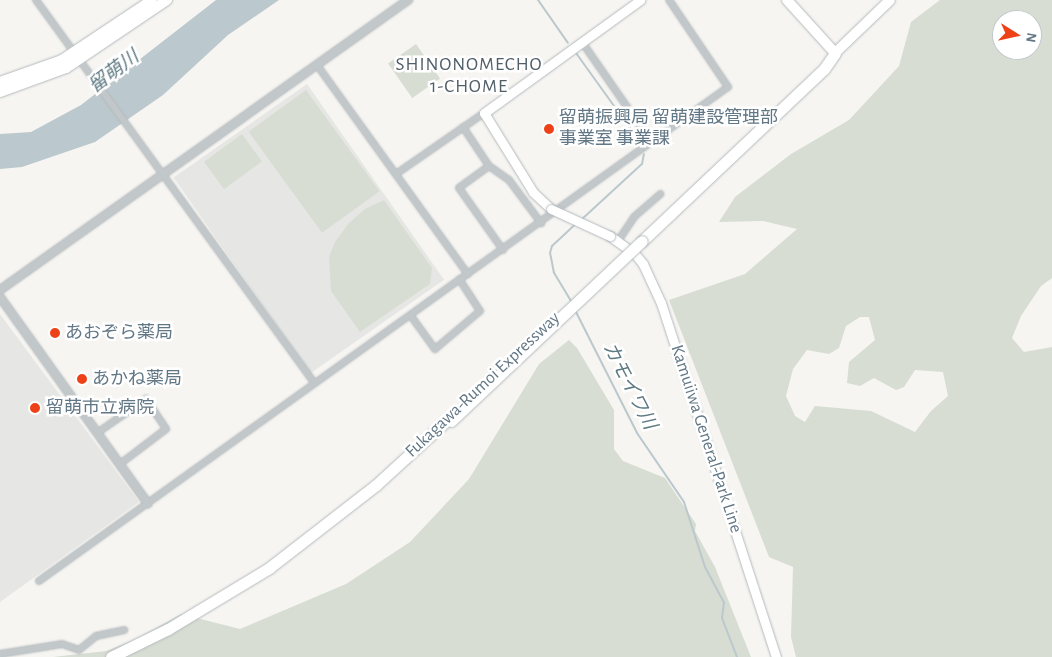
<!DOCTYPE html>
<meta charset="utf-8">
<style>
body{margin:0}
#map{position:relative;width:1052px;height:657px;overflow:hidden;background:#f6f5f1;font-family:"Alegreya Sans","Noto Sans JP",sans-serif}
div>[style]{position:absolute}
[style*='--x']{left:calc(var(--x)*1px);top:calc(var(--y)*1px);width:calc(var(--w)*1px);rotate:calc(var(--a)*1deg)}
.built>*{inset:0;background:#e6e7e5;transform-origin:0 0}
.green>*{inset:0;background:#d7ddd2;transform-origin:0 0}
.water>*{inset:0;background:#bbc8cd}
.stream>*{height:2px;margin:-1px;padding:0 1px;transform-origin:1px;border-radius:1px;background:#bbc8cd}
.roads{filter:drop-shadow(0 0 1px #b4babe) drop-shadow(0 0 1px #b4babe)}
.minor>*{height:6px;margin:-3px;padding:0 3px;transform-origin:3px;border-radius:3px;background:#c2c7ca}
.tertiary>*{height:8px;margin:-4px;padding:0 4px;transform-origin:4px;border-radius:4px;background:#c2c7ca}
.secondary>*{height:9px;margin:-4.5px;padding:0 4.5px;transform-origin:4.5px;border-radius:4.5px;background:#fff}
.trunk>*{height:10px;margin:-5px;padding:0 5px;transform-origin:5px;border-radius:5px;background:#fff}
.motorway>*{height:11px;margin:-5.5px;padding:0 5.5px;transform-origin:5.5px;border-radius:5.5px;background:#fff}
.bridges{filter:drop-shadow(0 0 1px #b4babe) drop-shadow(0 0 1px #b4babe)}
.secondary-bridge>*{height:9px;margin:-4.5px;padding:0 4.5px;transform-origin:4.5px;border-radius:4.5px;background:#fff}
.motorway-bridge>*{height:11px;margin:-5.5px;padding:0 5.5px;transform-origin:5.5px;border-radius:5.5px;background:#fff}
.dots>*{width:14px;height:14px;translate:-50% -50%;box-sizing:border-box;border:2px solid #fff;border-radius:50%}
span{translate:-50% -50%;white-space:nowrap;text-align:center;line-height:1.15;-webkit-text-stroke:5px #fff;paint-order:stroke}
.poi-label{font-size:18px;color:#627785}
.left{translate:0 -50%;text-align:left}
.street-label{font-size:18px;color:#627785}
.neighbourhood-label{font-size:19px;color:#515f69;letter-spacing:1px}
.water-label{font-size:19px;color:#5e7a82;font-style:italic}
.north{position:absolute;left:992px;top:10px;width:50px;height:50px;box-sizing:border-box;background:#fff;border:1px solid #c0c9ce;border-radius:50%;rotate:100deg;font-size:14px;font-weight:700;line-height:20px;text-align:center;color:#627785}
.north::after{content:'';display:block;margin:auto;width:18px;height:22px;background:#ef4118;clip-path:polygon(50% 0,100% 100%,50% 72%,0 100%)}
</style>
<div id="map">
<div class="built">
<div style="left:307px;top:84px;width:239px;height:163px;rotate:55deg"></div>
<div style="clip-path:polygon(0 314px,139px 502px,0 602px)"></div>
</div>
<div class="green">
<div style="clip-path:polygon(evenodd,940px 0,1052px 0,1052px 278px,1041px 286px,1021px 316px,1012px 338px,1024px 352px,1052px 347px,1052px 657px,796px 657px,791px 637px,793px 567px,769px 557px,669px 300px,745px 274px,797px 229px,763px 221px,719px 222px,735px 197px,791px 154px,849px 120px,899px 66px,911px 22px,940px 0,1002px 20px,1032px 20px,1032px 50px,1002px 50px,1002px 20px,940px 0,860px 317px,869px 317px,875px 340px,849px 362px,847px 383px,860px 386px,874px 378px,896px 390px,904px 387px,915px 370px,943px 372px,948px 396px,931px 411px,915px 432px,871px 411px,815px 406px,805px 422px,795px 416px,786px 396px,793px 369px,807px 350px,829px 354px,839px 348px,846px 326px,860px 317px)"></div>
<div style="left:416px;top:44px;width:42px;height:34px;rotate:55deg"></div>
<div style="left:306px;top:90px;width:125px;height:71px;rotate:54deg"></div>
<div style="left:242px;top:134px;width:34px;height:47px;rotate:54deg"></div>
<div style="clip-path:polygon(384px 200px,432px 268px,430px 284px,360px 332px,331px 291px,329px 257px,335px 242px,348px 224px,365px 209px)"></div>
<div style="clip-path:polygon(569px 340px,577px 348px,614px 410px,614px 449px,623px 461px,665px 478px,696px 524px,695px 531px,715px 567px,751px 657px,53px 657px,106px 651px,136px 639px,181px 614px,240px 629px,346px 584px,410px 542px,469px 479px,539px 364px)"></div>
</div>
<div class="water">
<div style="clip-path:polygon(216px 0,279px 0,228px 35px,163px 95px,95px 142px,22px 167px,0 169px,0 134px,31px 132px,81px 105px)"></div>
</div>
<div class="stream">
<div style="--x:538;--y:0;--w:52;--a:55.1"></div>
<div style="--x:576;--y:53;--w:105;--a:54.3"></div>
<div style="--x:581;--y:220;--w:83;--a:-42.6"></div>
<div style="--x:642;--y:164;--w:10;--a:-79"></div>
<div style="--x:571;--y:301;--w:33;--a:-121"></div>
<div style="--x:554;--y:273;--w:20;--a:-101"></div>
<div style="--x:550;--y:253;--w:7;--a:-74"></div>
<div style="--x:552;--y:246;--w:33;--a:-43"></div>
<div style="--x:575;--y:310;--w:138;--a:63.2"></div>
<div style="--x:637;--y:433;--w:83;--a:55.7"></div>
<div style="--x:684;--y:502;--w:68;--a:72.1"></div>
<div style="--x:705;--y:567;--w:40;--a:62"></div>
<div style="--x:724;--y:602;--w:16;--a:97"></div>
<div style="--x:722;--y:618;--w:42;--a:69"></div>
</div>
<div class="roads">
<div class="minor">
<div style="--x:36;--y:0;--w:473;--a:54"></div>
<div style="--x:582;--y:42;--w:119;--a:55.2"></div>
<div style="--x:317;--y:65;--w:258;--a:54.2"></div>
<div style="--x:463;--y:127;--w:47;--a:56.3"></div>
<div style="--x:489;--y:166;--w:24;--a:35"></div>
<div style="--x:509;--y:180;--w:54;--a:53.3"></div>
<div style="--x:489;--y:166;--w:37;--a:144"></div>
<div style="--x:459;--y:188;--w:76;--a:54.6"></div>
<div style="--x:396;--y:174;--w:107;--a:-34.7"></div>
<div style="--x:618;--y:241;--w:29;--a:-56"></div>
<div style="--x:634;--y:217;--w:35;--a:-41"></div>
<div style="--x:411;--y:316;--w:41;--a:54"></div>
<div style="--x:435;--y:349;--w:59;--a:-40.2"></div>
<div style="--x:480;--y:311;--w:38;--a:-123"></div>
<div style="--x:97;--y:433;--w:60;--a:-34.8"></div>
<div style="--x:146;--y:399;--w:36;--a:56"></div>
<div style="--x:166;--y:429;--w:58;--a:142.7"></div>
<div style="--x:39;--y:581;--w:848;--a:-35.64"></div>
<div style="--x:728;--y:87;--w:105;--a:-124.1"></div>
<div style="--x:0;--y:654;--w:63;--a:-9.2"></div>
<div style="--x:62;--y:644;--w:18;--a:19"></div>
<div style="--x:79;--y:650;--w:22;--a:-39"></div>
<div style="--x:96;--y:636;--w:29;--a:-12"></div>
</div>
<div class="tertiary">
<div style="--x:0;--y:290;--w:501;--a:-35.4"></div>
<div style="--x:0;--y:297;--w:254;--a:54.4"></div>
</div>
<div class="secondary">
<div style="--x:551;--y:209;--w:25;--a:-137"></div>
<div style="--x:533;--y:192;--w:93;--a:-121.8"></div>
<div style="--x:484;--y:113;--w:193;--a:-35.9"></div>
<div style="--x:610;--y:236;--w:31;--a:36"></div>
<div style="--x:635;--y:254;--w:13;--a:51"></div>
<div style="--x:643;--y:264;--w:43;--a:65.2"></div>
<div style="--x:661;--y:303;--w:372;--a:72"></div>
</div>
<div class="trunk">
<div style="--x:787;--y:0;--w:72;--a:47.8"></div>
<div style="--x:835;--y:53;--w:76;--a:-43.9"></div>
<div style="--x:0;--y:82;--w:66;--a:-19.5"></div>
<div style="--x:62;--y:60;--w:108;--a:-33.7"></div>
<div style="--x:0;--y:92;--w:70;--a:-20"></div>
<div style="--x:66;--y:68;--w:122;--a:-34"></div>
</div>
<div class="motorway">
<div style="--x:642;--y:241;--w:250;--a:-43.4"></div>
<div style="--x:824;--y:69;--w:19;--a:-55"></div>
<div style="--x:111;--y:657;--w:64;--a:-26.2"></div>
<div style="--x:168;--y:629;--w:118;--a:-31.1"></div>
<div style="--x:269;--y:568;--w:135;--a:-37.8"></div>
<div style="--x:376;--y:485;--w:99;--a:-42.5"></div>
</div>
</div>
<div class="bridges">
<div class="secondary-bridge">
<div style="--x:551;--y:209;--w:65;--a:24.6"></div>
</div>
<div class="motorway-bridge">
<div style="--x:451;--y:421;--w:262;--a:-43.3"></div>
</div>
</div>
<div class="dots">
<div style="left:549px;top:129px;background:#ef4118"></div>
<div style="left:55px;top:333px;background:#ef4118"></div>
<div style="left:82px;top:379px;background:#ef4118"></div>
<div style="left:35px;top:408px;background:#ef4118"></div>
</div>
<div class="poi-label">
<span class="left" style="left:559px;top:129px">留萌振興局 留萌建設管理部<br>事業室 事業課</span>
<span class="left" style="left:65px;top:333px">あおぞら薬局</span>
<span class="left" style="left:92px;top:379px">あかね薬局</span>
<span class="left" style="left:46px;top:408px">留萌市立病院</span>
</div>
<div class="street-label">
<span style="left:483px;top:385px;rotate:-43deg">Fukagawa-Rumoi Expressway</span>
<span style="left:706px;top:439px;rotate:72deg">Kamuiiwa General-Park Line</span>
</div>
<div class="neighbourhood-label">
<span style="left:469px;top:76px">SHINONOMECHO<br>1-CHOME</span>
</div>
<div class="water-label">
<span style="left:114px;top:72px;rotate:-37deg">留萌川</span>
<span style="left:629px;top:386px;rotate:63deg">カモイワ川</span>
</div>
<div class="north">N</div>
</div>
